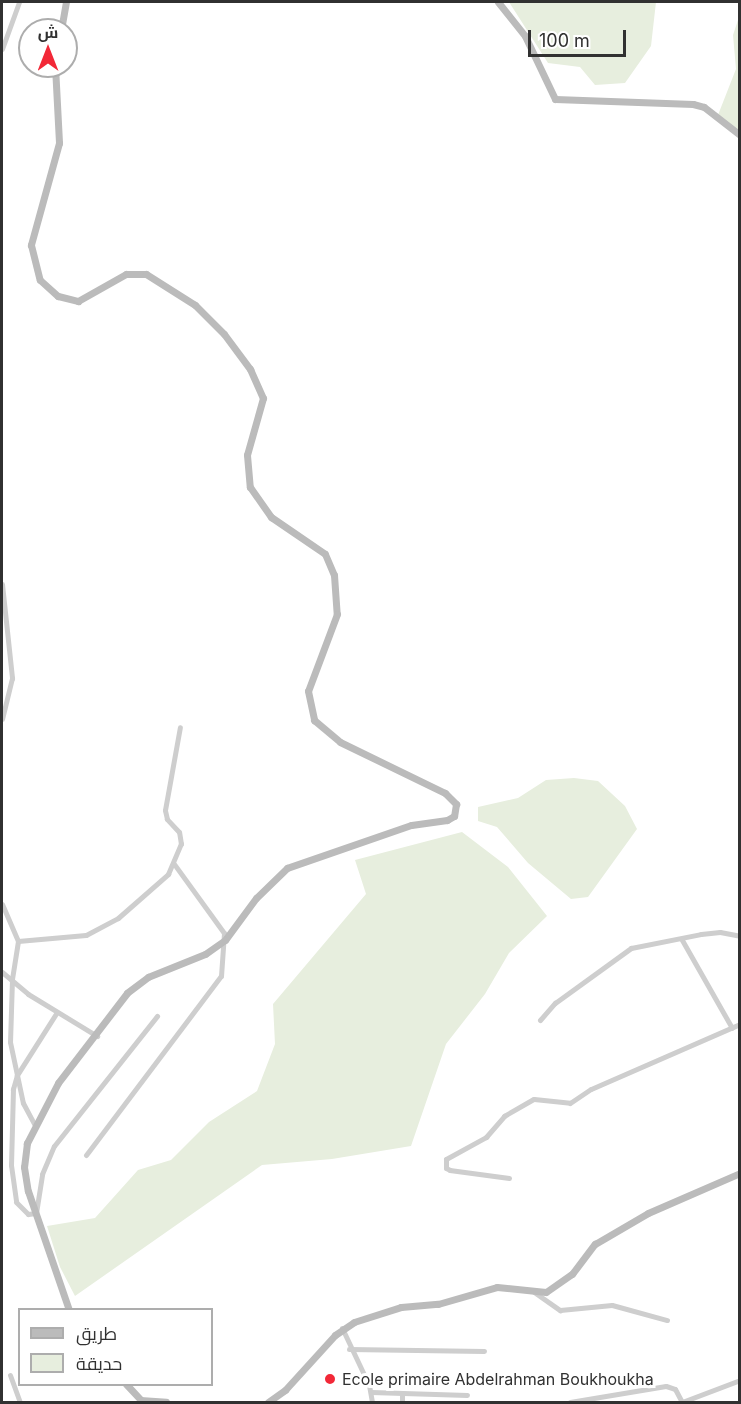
<!DOCTYPE html>
<meta charset="utf-8">
<style>
body{margin:0}
#map{position:relative;width:741px;height:1404px;overflow:hidden;background:#fff;font-family:Inter,Cairo,sans-serif}
div>[style]{position:absolute}
[style*='--x']{left:calc(var(--x)*1px);top:calc(var(--y)*1px);width:calc(var(--w)*1px);rotate:calc(var(--a)*1deg)}
.green>*{inset:0;background:#e7eede}
.street>*{height:5px;margin:-2.5px;padding:0 2.5px;transform-origin:2.5px;border-radius:2.5px;background:#cecece}
.secondary>*{height:7px;margin:-3.5px;padding:0 3.5px;transform-origin:3.5px;border-radius:3.5px;background:#bbb}
.dots>*{width:16px;height:16px;translate:-50% -50%;box-sizing:border-box;border:3px solid #fff;border-radius:50%}
span{translate:-50% -50%;white-space:nowrap;text-align:center;line-height:1.15;-webkit-text-stroke:6px #fff;paint-order:stroke}
.poi-label{font-size:16px;color:#313131}
.left{translate:0 -50%;text-align:left}
.frame{position:absolute;inset:0;border:3px solid #313131;pointer-events:none}
.legend{position:absolute;left:18px;top:1308px;width:195px;height:78px;box-sizing:border-box;background:#fff;border:2px solid #adadad;margin:0;padding:8px 10px;list-style:none;font-size:18px;color:#313131}
.legend li{display:flex;align-items:center;gap:12px;height:30px}
.legend b{width:30px;border:2px solid #adadad}
.north{position:absolute;left:18px;top:18px;width:60px;height:60px;box-sizing:border-box;background:#fff;border:2px solid #adadad;border-radius:50%;rotate:0deg;font-size:16px;font-weight:700;line-height:24px;text-align:center;color:#313131}
.north::after{content:'';display:block;margin:auto;width:21px;height:27px;background:#f22837;clip-path:polygon(50% 0,100% 100%,50% 72%,0 100%)}
.scale{position:absolute;left:528px;top:30px;width:98px;height:27px;box-sizing:border-box;border:3px solid #313131;border-top:0;padding-left:8px;font-size:18px;line-height:21px;white-space:nowrap;color:#313131;-webkit-text-stroke:4px #fff;paint-order:stroke}
</style>
<div id="map">
<div class="green">
<div style="clip-path:polygon(509px 2px,656px 2px,651px 46px,625px 83px,595px 85px,580px 67px,548px 63px)"></div>
<div style="clip-path:polygon(739px 17px,739px 131px,718px 115px,736px 69px,733px 35px)"></div>
<div style="clip-path:polygon(574px 778px,598px 781px,625px 806px,637px 829px,588px 897px,571px 899px,528px 863px,497px 827px,478px 821px,478px 807px,518px 798px,546px 780px)"></div>
<div style="clip-path:polygon(462px 832px,508px 867px,547px 916px,509px 953px,485px 994px,446px 1044px,411px 1146px,332px 1159px,262px 1165px,75px 1296px,60px 1267px,47px 1226px,95px 1218px,138px 1170px,171px 1160px,209px 1122px,257px 1091px,275px 1044px,273px 1004px,366px 894px,355px 860px)"></div>
</div>
<div class="street">
<div style="--x:2;--y:49;--w:50;--a:-70.1"></div>
<div style="--x:2;--y:584;--w:95;--a:83.9"></div>
<div style="--x:12;--y:678;--w:42;--a:103.7"></div>
<div style="--x:2;--y:904;--w:40;--a:66.6"></div>
<div style="--x:18;--y:941;--w:38;--a:99"></div>
<div style="--x:12;--y:979;--w:63;--a:91.8"></div>
<div style="--x:10;--y:1042;--w:62;--a:78"></div>
<div style="--x:23;--y:1103;--w:24;--a:62"></div>
<div style="--x:682;--y:940;--w:101;--a:60.4"></div>
<div style="--x:18;--y:941;--w:68;--a:-5"></div>
<div style="--x:86;--y:935;--w:36;--a:-28"></div>
<div style="--x:118;--y:918;--w:67;--a:-41.3"></div>
<div style="--x:168;--y:874;--w:33;--a:-67"></div>
<div style="--x:181;--y:844;--w:12;--a:-99"></div>
<div style="--x:179;--y:832;--w:18;--a:-133"></div>
<div style="--x:167;--y:819;--w:9;--a:-103"></div>
<div style="--x:165;--y:810;--w:84;--a:-79.8"></div>
<div style="--x:2;--y:972;--w:34;--a:40"></div>
<div style="--x:28;--y:994;--w:81;--a:31.3"></div>
<div style="--x:57;--y:1012;--w:75;--a:122.4"></div>
<div style="--x:17;--y:1075;--w:15;--a:106"></div>
<div style="--x:13;--y:1089;--w:76;--a:91.5"></div>
<div style="--x:11;--y:1165;--w:37;--a:82"></div>
<div style="--x:16;--y:1202;--w:17;--a:45"></div>
<div style="--x:28;--y:1214;--w:8;--a:-7"></div>
<div style="--x:36;--y:1213;--w:39;--a:-81"></div>
<div style="--x:42;--y:1174;--w:30;--a:-67"></div>
<div style="--x:54;--y:1146;--w:166;--a:-51.6"></div>
<div style="--x:540;--y:1020;--w:23;--a:-49"></div>
<div style="--x:555;--y:1003;--w:94;--a:-35.9"></div>
<div style="--x:631;--y:948;--w:71;--a:-11.3"></div>
<div style="--x:701;--y:934;--w:19;--a:-6"></div>
<div style="--x:720;--y:932;--w:20;--a:11"></div>
<div style="--x:86;--y:1155;--w:224;--a:-53"></div>
<div style="--x:221;--y:976;--w:43;--a:-86"></div>
<div style="--x:224;--y:933;--w:85;--a:-125.9"></div>
<div style="--x:509;--y:1178;--w:60;--a:-172.3"></div>
<div style="--x:450;--y:1170;--w:4;--a:-153"></div>
<div style="--x:446;--y:1168;--w:9;--a:-90"></div>
<div style="--x:446;--y:1159;--w:46;--a:-28.8"></div>
<div style="--x:486;--y:1137;--w:28;--a:-49"></div>
<div style="--x:504;--y:1116;--w:34;--a:-30"></div>
<div style="--x:534;--y:1099;--w:36;--a:6"></div>
<div style="--x:570;--y:1103;--w:25;--a:-34"></div>
<div style="--x:591;--y:1089;--w:163;--a:-23.6"></div>
<div style="--x:534;--y:1292;--w:32;--a:35"></div>
<div style="--x:560;--y:1310;--w:52;--a:-5.5"></div>
<div style="--x:612;--y:1305;--w:57;--a:15.3"></div>
<div style="--x:342;--y:1328;--w:63;--a:64.7"></div>
<div style="--x:369;--y:1385;--w:17;--a:80"></div>
<div style="--x:349;--y:1349;--w:135;--a:0.8"></div>
<div style="--x:10;--y:1375;--w:29;--a:70"></div>
<div style="--x:371;--y:1392;--w:96;--a:1.8"></div>
<div style="--x:402;--y:1393;--w:9;--a:90"></div>
<div style="--x:570;--y:1402;--w:97;--a:-9.5"></div>
<div style="--x:666;--y:1386;--w:9;--a:18"></div>
<div style="--x:675;--y:1389;--w:15;--a:62"></div>
<div style="--x:682;--y:1402;--w:62;--a:-20.8"></div>
</div>
<div class="secondary">
<div style="--x:498;--y:2;--w:43;--a:51.5"></div>
<div style="--x:525;--y:36;--w:70;--a:64.5"></div>
<div style="--x:555;--y:99;--w:138;--a:2.1"></div>
<div style="--x:693;--y:104;--w:11;--a:15"></div>
<div style="--x:704;--y:107;--w:46;--a:37.9"></div>
<div style="--x:61;--y:30;--w:28;--a:-80"></div>
<div style="--x:55;--y:66;--w:77;--a:87"></div>
<div style="--x:59;--y:143;--w:106;--a:105.4"></div>
<div style="--x:31;--y:245;--w:36;--a:76"></div>
<div style="--x:40;--y:280;--w:24;--a:42"></div>
<div style="--x:58;--y:296;--w:21;--a:14"></div>
<div style="--x:78;--y:301;--w:55;--a:-29.4"></div>
<div style="--x:126;--y:274;--w:20;--a:0"></div>
<div style="--x:146;--y:274;--w:58;--a:32.3"></div>
<div style="--x:195;--y:305;--w:41;--a:45"></div>
<div style="--x:224;--y:334;--w:44;--a:53.4"></div>
<div style="--x:250;--y:369;--w:32;--a:66"></div>
<div style="--x:263;--y:398;--w:59;--a:105.7"></div>
<div style="--x:247;--y:455;--w:32;--a:85"></div>
<div style="--x:250;--y:487;--w:37;--a:55"></div>
<div style="--x:271;--y:517;--w:65;--a:34.4"></div>
<div style="--x:325;--y:554;--w:23;--a:67"></div>
<div style="--x:334;--y:575;--w:39;--a:86"></div>
<div style="--x:337;--y:614;--w:82;--a:110.6"></div>
<div style="--x:308;--y:691;--w:30;--a:78"></div>
<div style="--x:314;--y:720;--w:34;--a:40"></div>
<div style="--x:340;--y:742;--w:117;--a:25.9"></div>
<div style="--x:445;--y:793;--w:16;--a:45"></div>
<div style="--x:456;--y:804;--w:12;--a:99"></div>
<div style="--x:454;--y:816;--w:8;--a:150"></div>
<div style="--x:447;--y:820;--w:36;--a:172"></div>
<div style="--x:411;--y:825;--w:131;--a:160.9"></div>
<div style="--x:287;--y:868;--w:43;--a:135.9"></div>
<div style="--x:256;--y:898;--w:52;--a:126.4"></div>
<div style="--x:225;--y:940;--w:24;--a:145"></div>
<div style="--x:205;--y:954;--w:61;--a:158"></div>
<div style="--x:148;--y:977;--w:26;--a:143"></div>
<div style="--x:127;--y:993;--w:113;--a:127.5"></div>
<div style="--x:58;--y:1083;--w:68;--a:117.3"></div>
<div style="--x:27;--y:1143;--w:24;--a:97"></div>
<div style="--x:24;--y:1167;--w:24;--a:81"></div>
<div style="--x:28;--y:1191;--w:126;--a:71"></div>
<div style="--x:126;--y:1384;--w:25;--a:47"></div>
<div style="--x:140;--y:1400;--w:26;--a:4"></div>
<div style="--x:268;--y:1402;--w:21;--a:-35"></div>
<div style="--x:285;--y:1390;--w:74;--a:-47.7"></div>
<div style="--x:335;--y:1335;--w:23;--a:-34"></div>
<div style="--x:354;--y:1322;--w:49;--a:-17.7"></div>
<div style="--x:401;--y:1307;--w:37;--a:-5"></div>
<div style="--x:438;--y:1304;--w:61;--a:-16.1"></div>
<div style="--x:497;--y:1287;--w:49;--a:5.8"></div>
<div style="--x:546;--y:1292;--w:32;--a:-35"></div>
<div style="--x:572;--y:1274;--w:38;--a:-53"></div>
<div style="--x:595;--y:1244;--w:61;--a:-30.3"></div>
<div style="--x:648;--y:1213;--w:100;--a:-23.5"></div>
</div>
<div class="dots">
<div style="left:330px;top:1379px;background:#f22837"></div>
</div>
<div class="poi-label">
<span class="left" style="left:342px;top:1379px">Ecole primaire Abdelrahman Boukhoukha</span>
</div>
<div class="frame"></div>
<ul class="legend">
<li><b style="height:8px;background:#bbb"></b>طريق</li>
<li><b style="height:16px;background:#e7eede"></b>حديقة</li>
</ul>
<div class="north">ش</div>
<div class="scale">100 m</div>
</div>
